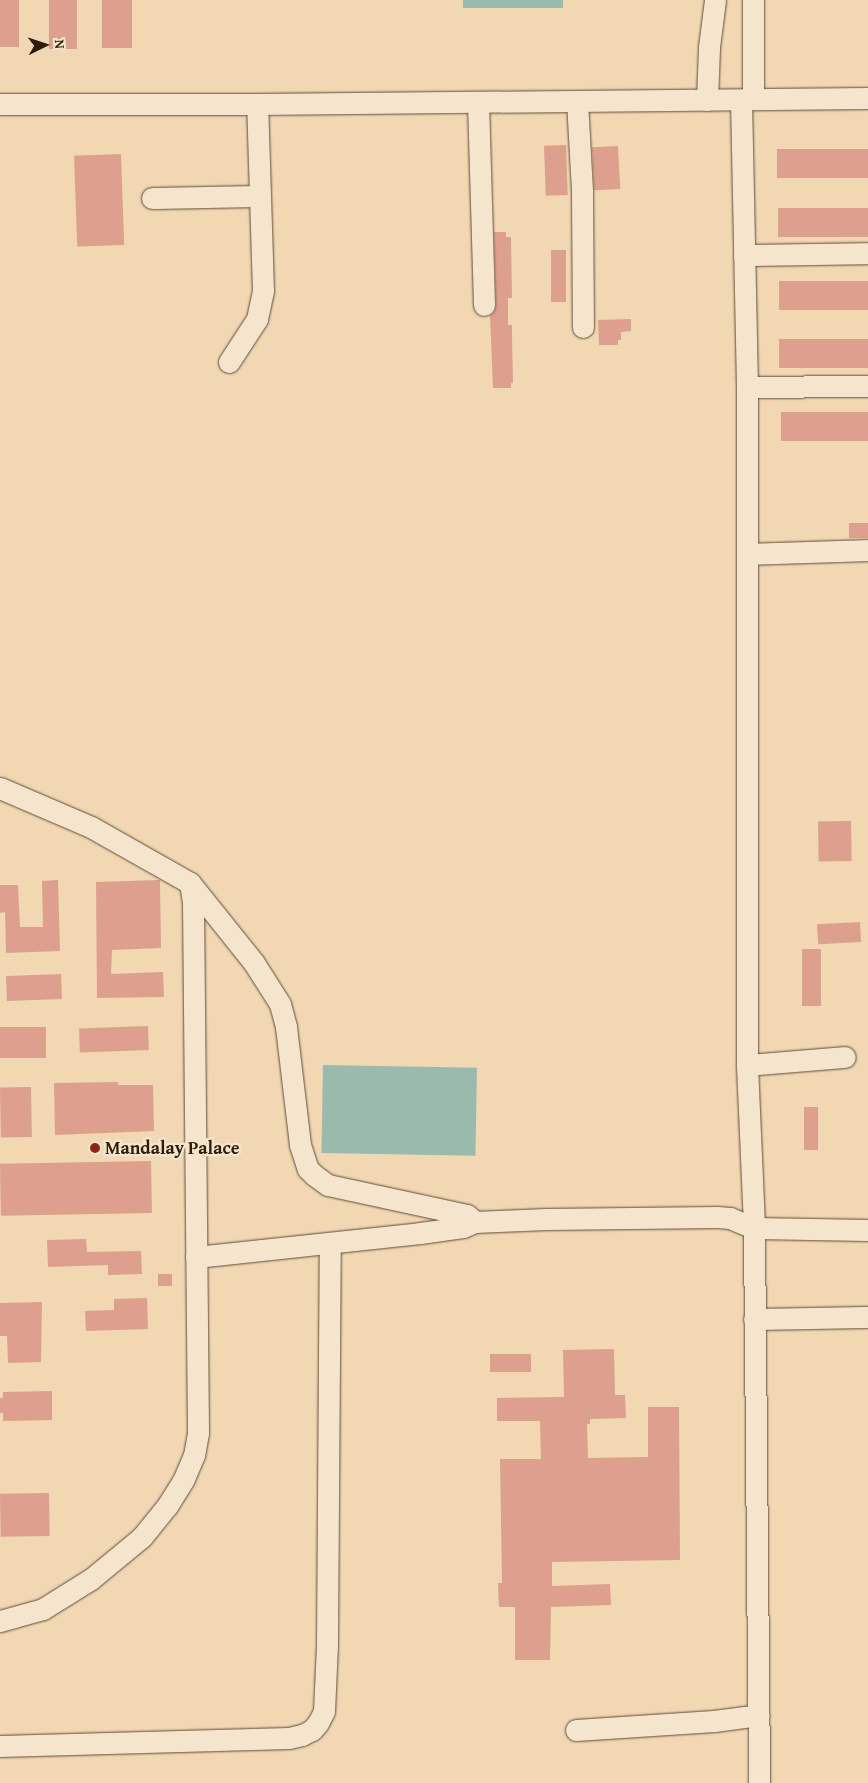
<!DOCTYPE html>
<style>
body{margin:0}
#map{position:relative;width:868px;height:1783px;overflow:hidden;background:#f1d7b3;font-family:"Gentium Book Plus",serif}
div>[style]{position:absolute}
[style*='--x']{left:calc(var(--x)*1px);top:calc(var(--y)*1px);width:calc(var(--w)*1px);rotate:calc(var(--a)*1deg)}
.water>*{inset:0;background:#9bbaae;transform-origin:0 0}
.building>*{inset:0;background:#dca08c;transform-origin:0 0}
.roads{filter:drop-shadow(0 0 1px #604c33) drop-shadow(0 0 1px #604c33)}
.minor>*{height:21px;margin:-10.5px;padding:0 10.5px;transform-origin:10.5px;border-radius:10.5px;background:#f6e5ce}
.dots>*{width:14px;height:14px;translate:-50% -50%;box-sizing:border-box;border:2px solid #f6e5ce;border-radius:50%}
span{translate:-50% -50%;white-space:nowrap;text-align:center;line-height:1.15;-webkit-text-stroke:4.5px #f6e5ce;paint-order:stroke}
.poi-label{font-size:18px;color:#2f1d08;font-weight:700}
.left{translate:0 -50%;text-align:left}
.north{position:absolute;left:20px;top:20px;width:50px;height:50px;-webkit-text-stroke:4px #f6e5ce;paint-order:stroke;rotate:86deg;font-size:14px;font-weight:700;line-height:20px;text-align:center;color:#2f1d08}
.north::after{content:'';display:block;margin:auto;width:18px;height:22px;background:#2f1d08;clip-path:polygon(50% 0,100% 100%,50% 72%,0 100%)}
</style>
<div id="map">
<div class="water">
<div style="left:463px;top:0;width:100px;height:8px"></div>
<div style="left:323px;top:1065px;width:154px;height:88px;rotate:1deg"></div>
</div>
<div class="building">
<div style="left:0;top:0;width:19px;height:47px"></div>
<div style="left:49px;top:0;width:28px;height:49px"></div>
<div style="left:102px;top:0;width:30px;height:48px"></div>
<div style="left:566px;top:145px;width:50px;height:22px;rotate:88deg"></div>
<div style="left:618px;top:146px;width:43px;height:26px;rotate:87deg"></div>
<div style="left:868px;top:149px;width:29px;height:91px;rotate:90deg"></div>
<div style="left:121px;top:154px;width:91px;height:47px;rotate:88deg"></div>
<div style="left:868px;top:208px;width:29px;height:90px;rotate:90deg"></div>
<div style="clip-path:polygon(494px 232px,506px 232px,506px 237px,511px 237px,512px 298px,508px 298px,508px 325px,512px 325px,512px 337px,513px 383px,511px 383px,511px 388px,493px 388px,490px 316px,495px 311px,496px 305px)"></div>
<div style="left:551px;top:250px;width:15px;height:52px"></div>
<div style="left:779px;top:281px;width:89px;height:29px"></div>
<div style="clip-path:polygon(631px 319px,631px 331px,621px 332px,621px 340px,618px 340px,618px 345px,599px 345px,598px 320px)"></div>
<div style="left:868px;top:339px;width:29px;height:89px;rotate:90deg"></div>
<div style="left:868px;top:412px;width:29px;height:87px;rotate:90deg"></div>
<div style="left:849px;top:523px;width:19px;height:15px"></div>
<div style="left:851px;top:821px;width:40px;height:33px;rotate:89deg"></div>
<div style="clip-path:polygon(58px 880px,60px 951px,6px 953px,5px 912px,0 913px,0 885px,18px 885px,20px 927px,43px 927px,42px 881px)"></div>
<div style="clip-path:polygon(160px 880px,161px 948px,112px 950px,111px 974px,163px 972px,164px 997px,97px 998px,96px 882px)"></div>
<div style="left:860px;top:922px;width:20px;height:43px;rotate:87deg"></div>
<div style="left:821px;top:949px;width:57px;height:19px;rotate:90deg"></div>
<div style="left:61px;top:974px;width:25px;height:55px;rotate:88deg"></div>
<div style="left:148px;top:1026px;width:24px;height:69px;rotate:88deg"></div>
<div style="left:46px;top:1027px;width:31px;height:46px;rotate:90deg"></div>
<div style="clip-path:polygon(118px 1082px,118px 1085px,153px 1085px,154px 1131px,55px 1135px,54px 1083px)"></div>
<div style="left:31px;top:1087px;width:50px;height:31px;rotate:89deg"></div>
<div style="left:804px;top:1107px;width:14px;height:43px"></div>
<div style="left:151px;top:1161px;width:52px;height:151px;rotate:89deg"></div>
<div style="clip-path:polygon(86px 1239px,87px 1252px,141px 1251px,142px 1274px,108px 1275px,108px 1265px,48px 1267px,47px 1240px)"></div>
<div style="left:158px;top:1274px;width:14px;height:12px"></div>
<div style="clip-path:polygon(147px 1298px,148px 1329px,86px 1331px,85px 1311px,114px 1310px,114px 1299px)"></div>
<div style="clip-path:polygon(42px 1302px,41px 1362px,8px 1363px,7px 1336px,0 1336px,0 1303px)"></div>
<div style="clip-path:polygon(614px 1349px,615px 1395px,625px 1395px,626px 1418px,590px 1419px,590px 1424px,587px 1424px,588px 1458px,648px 1457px,648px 1407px,679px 1407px,680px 1560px,552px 1562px,552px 1586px,610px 1584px,611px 1605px,551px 1607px,550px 1660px,515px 1660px,515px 1607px,499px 1607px,498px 1583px,502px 1583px,500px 1459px,541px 1459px,540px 1421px,497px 1421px,497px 1398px,564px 1397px,563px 1350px)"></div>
<div style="left:531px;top:1354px;width:18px;height:41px;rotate:90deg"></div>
<div style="clip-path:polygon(52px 1391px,52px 1420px,3px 1421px,3px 1413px,0 1413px,0 1398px,3px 1398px,3px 1392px)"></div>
<div style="left:49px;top:1493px;width:43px;height:49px;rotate:89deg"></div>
</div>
<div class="roads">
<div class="minor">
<div style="--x:753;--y:0;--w:99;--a:90"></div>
<div style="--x:707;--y:100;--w:53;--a:-87.8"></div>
<div style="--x:709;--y:47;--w:47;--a:-82.7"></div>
<div style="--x:741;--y:100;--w:287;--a:88.8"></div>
<div style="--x:747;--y:387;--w:678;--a:90"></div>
<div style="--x:747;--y:1065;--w:163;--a:87.5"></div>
<div style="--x:754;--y:1228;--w:555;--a:89.48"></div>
<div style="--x:577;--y:101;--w:90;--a:86.8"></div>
<div style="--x:582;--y:191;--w:136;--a:89.6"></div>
<div style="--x:478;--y:102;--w:203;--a:88.3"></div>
<div style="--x:0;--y:104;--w:257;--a:0"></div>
<div style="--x:257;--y:104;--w:611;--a:-0.56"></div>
<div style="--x:152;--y:198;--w:108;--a:-1.1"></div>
<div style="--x:744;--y:255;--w:124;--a:-0.9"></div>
<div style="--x:229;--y:362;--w:51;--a:-56.9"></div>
<div style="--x:257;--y:319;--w:29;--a:-78"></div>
<div style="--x:263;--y:291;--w:187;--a:-91.8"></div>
<div style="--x:747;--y:387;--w:121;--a:-0.5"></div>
<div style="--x:747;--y:554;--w:121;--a:-1.9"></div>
<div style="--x:0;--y:788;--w:99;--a:23.2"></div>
<div style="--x:91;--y:827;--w:114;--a:29.5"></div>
<div style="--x:190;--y:883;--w:18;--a:81"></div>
<div style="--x:193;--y:901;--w:532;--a:89.46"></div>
<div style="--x:198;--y:1433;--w:22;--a:100"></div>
<div style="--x:194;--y:1455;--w:26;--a:113"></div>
<div style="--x:184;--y:1479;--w:32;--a:122"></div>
<div style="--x:167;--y:1506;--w:40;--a:129"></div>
<div style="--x:142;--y:1537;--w:66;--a:140.5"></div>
<div style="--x:91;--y:1579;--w:57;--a:148"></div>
<div style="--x:43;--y:1609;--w:45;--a:164.4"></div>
<div style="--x:190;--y:883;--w:102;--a:51.3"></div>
<div style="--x:254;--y:963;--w:49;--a:57.6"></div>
<div style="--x:280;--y:1004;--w:24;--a:75"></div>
<div style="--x:286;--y:1027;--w:119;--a:83.2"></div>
<div style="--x:300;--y:1145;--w:25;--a:72"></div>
<div style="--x:308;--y:1169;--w:8;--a:45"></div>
<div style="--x:314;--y:1175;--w:17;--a:36"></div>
<div style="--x:328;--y:1185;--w:142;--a:12.2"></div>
<div style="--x:467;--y:1215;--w:11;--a:41"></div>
<div style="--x:747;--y:1065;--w:98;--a:-4.7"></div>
<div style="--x:196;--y:1257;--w:225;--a:-6.1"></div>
<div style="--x:420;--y:1233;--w:43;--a:-7.9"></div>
<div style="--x:463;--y:1227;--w:13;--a:-23"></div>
<div style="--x:475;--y:1222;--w:71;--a:-2.4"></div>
<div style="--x:546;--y:1219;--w:171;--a:-0.7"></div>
<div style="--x:717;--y:1217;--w:13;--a:4"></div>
<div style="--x:730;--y:1218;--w:26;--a:23"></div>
<div style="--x:754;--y:1228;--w:114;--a:1"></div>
<div style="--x:754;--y:1319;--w:114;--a:-1"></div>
<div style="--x:576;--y:1730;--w:138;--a:-3.7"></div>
<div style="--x:714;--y:1721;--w:45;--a:-7.6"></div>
<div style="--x:0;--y:1746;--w:289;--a:-1.6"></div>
<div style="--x:289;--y:1738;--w:13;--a:-13"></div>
<div style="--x:302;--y:1735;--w:11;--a:-27"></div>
<div style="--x:312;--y:1730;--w:9;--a:-49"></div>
<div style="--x:318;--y:1723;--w:13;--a:-63"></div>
<div style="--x:324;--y:1711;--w:67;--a:-87.4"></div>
<div style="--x:327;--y:1644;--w:401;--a:-89.6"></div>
</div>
</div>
<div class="dots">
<div style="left:95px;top:1148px;background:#8f2418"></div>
</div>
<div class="poi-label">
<span class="left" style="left:105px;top:1148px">Mandalay Palace</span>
</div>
<div class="north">N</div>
</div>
